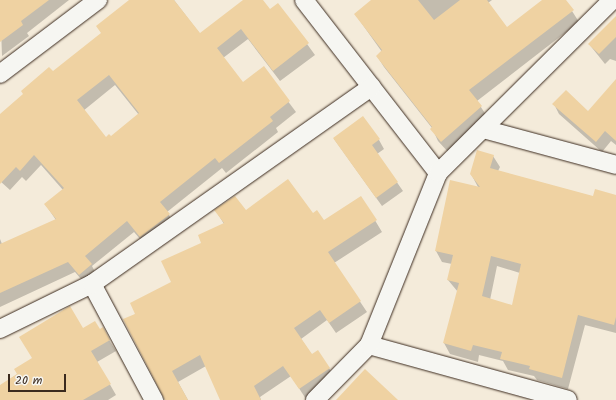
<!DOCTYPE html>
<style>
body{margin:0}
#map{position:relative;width:616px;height:400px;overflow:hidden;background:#f4ebda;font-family:Kalam,sans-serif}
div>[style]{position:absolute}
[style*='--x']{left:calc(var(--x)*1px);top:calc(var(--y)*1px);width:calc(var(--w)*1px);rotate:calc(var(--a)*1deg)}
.shadow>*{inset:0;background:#0003}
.building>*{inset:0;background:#efd2a2}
.roads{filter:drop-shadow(0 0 1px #3b2a1e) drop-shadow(0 0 1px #3b2a1e)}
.minor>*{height:18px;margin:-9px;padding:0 9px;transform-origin:9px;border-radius:9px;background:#f6f6f2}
span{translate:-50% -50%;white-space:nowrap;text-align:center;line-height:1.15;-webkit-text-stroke:3.5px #f6f6f2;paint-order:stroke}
.scale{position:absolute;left:8px;top:374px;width:58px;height:18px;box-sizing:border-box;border:2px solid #3b2a1e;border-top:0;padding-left:5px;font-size:12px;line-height:14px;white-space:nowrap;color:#3b2a1e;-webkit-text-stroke:3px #f6f6f2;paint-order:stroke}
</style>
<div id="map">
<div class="shadow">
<div style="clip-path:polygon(0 0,69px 0,27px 33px,29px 36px,2px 56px)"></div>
<div style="clip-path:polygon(evenodd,131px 0,174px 0,200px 34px,245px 0,262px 0,270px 10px,278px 4px,315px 55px,280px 81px,248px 39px,223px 58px,243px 84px,263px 68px,296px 112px,276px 128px,278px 132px,226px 173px,222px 168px,167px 212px,176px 226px,146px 246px,134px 232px,92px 266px,97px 276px,86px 285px,75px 272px,0 307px,0 239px,2px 244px,56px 220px,45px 204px,63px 190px,41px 165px,26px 181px,22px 177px,10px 190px,0 181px,0 115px,102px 34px,131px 0,115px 85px,139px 115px,111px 138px,106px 138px,83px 111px,115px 85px)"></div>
<div style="clip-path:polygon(373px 0,492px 0,488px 3px,507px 28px,544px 0,565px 0,579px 22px,477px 101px,488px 118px,449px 153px,438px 141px,432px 128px,384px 67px,377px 56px,382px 52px,355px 14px)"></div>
<div style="clip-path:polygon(616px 17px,616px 61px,610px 59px,605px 64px,589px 44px)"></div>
<div style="clip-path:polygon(616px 80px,616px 145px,611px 141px,602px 152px,559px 114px,554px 104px,588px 113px)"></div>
<div style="clip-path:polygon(334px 139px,379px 140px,384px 149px,377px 154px,403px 191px,382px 206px)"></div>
<div style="clip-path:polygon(evenodd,493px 156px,500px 167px,498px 171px,594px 197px,616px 196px,616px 333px,585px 325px,568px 389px,537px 380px,534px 376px,508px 370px,503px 361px,479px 355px,478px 362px,450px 354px,444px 343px,458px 292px,448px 280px,452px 264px,442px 262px,436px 251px,478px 187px,471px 174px,493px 156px,497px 266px,520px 273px,513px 306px,490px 300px,497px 266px)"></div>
<div style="clip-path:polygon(361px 197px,382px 232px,334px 263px,367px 312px,336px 333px,327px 320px,301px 339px,312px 355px,329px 368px,335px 379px,306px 399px,291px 376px,260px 397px,261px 400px,221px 400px,206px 366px,178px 382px,188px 400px,165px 400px,124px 320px,136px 314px,172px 282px,203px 243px,224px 224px,216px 211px,313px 214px,324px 222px)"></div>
<div style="clip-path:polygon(83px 329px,99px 330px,109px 340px,116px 351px,97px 362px,116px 395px,108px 400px,0 400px,0 386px)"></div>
</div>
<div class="building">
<div style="clip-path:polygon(0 0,49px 0,21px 21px,23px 25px,0 42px)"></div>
<div style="clip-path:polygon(evenodd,129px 0,174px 0,200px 33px,243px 0,263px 0,270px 9px,278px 3px,309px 43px,273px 71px,241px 29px,217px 48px,243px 82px,264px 66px,290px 101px,270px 117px,273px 121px,219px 163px,215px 158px,160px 202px,170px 214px,140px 237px,127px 221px,85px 256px,92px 264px,79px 275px,68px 262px,0 293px,0 244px,56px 219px,44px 204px,64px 188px,34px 155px,20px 171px,16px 167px,0 184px,0 114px,23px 94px,21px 91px,49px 67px,53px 71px,101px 33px,96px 26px,129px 0,109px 75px,139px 113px,111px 136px,109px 134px,106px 137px,77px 100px,109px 75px)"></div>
<div style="clip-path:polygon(371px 0,418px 0,434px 20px,460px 0,487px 0,507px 27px,542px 0,566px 0,574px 10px,469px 90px,482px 106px,441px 142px,430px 129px,432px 127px,376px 56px,382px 50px,354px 14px)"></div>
<div style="clip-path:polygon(616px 16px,616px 37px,599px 54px,588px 44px)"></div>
<div style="clip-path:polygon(616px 79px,616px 141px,605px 131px,596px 142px,552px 104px,566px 90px,588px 111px)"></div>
<div style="clip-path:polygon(363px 116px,380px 139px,372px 145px,398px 182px,376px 198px,333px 138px)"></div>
<div style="clip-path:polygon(evenodd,477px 150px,494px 155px,490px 168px,593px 196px,595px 189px,616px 195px,616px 317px,614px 325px,578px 315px,562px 378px,529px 369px,530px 366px,500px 359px,502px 352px,473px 345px,471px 351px,443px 343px,459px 283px,447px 280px,453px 255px,435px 251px,450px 180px,480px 187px,470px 174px,477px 150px,491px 256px,521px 264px,512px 305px,482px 296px,491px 256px)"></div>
<div style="clip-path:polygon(288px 179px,313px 213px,317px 210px,324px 220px,361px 196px,377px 220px,328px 252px,361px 301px,329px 323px,320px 310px,294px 328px,312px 354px,318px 350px,330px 368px,299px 389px,283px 366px,254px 386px,261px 400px,220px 400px,200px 355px,172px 371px,188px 400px,165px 400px,123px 319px,135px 314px,130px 303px,171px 282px,161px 261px,201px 243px,198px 235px,224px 223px,214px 210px,235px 196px,246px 210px)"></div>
<div style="clip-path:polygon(70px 306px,83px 328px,95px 321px,100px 329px,103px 327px,110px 340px,91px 351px,111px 384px,83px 400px,0 400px,0 385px,17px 374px,14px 369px,32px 358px,19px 337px)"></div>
<div style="clip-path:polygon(365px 369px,398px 400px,336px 400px)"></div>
</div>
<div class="roads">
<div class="minor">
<div style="--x:304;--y:0;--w:219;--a:52.2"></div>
<div style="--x:0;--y:74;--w:123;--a:-37.1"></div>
<div style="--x:483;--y:129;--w:138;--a:15.1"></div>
<div style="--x:92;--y:284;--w:132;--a:61.9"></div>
<div style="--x:0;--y:329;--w:102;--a:-26.1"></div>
<div style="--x:92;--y:284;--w:342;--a:-35.2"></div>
<div style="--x:369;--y:345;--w:206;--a:15.4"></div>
<div style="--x:315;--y:400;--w:77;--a:-45.5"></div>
<div style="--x:369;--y:345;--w:185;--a:-68.1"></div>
<div style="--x:438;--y:173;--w:245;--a:-44.8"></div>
</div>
</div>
<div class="scale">20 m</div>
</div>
